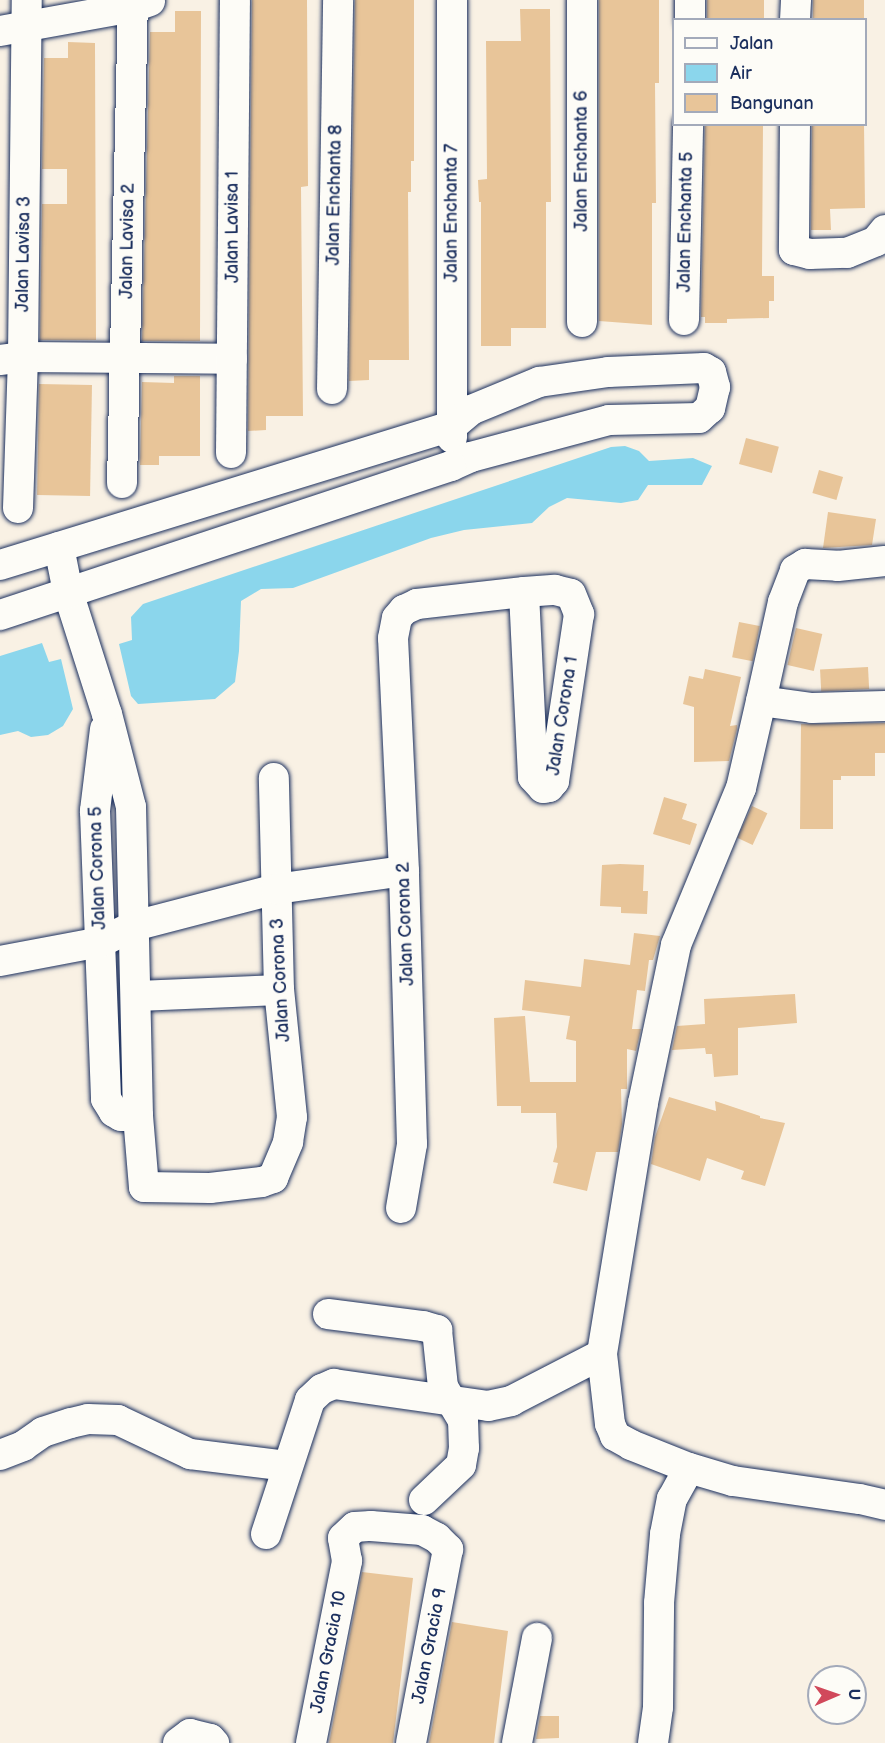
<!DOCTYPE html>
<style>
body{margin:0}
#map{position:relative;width:885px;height:1743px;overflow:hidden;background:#f9f1e4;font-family:"Balsamiq Sans",sans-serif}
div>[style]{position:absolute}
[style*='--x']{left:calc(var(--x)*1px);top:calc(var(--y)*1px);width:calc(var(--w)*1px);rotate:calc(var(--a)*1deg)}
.water>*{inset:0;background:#8bd6ec}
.building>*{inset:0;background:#e8c599;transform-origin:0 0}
.roads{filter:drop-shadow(0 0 2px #1b2f5e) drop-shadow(0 0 2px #1b2f5e)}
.minor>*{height:30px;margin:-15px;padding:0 15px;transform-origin:15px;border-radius:15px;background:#fdfcf7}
span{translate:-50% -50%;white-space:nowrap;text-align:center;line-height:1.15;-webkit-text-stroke:4.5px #fdfcf7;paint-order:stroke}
.street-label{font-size:18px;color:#1b2f5e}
.legend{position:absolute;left:672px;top:18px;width:195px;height:108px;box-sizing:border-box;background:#fdfcf7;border:2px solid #a3aaba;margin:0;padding:8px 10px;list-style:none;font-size:18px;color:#1b2f5e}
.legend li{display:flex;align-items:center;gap:12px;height:30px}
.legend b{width:30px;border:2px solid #a3aaba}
.north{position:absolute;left:807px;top:1665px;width:60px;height:60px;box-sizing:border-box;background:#fdfcf7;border:2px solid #a3aaba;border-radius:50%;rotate:88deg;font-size:16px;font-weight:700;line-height:24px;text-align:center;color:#1b2f5e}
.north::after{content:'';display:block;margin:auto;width:21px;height:27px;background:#d1495b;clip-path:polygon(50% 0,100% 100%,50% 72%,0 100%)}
</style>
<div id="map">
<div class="water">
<div style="clip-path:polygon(625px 446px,639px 451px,649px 461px,693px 458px,712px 466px,702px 485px,648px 485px,638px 500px,621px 503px,567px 498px,549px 507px,532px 523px,464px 530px,431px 538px,293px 588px,261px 589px,241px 601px,239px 651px,235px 682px,215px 699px,138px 704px,131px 696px,119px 644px,132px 640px,131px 617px,143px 604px,611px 447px)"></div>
<div style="clip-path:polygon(42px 643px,49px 662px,61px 659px,73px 709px,63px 726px,48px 735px,31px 737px,18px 731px,0 735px,0 656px)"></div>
</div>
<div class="building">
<div style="clip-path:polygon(252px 0,307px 0,308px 186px,301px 187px,303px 416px,266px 416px,266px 430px,248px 431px)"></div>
<div style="clip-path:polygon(355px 0,414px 0,414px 161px,411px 161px,411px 192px,408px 192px,409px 360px,369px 360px,369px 380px,349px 381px)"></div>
<div style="clip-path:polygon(599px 0,659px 0,659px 83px,655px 83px,656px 203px,652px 203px,652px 325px,599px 321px)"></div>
<div style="left:707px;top:0;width:57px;height:20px"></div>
<div style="left:864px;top:0;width:20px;height:51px;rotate:90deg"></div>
<div style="clip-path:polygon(520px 9px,550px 9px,551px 202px,546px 202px,546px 328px,511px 328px,511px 346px,481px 346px,481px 202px,479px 202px,478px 180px,487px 179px,486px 41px,521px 41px)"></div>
<div style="clip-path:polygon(175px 11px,201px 11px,200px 341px,142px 341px,150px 32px,175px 32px)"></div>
<div style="clip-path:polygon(68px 42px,95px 43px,96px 340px,40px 340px,42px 204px,67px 204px,67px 169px,42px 169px,44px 58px,68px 58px)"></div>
<div style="clip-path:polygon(705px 124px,763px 124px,762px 276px,774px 276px,774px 301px,769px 301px,769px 318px,727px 319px,727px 323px,705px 323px,705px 317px,701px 317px)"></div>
<div style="clip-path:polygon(812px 124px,864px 124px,865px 208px,830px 209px,831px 230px,811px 230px)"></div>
<div style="clip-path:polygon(174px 376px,200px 376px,200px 456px,159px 456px,159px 465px,140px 465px,142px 382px,174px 383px)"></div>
<div style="left:39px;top:384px;width:53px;height:111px;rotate:1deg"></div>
<div style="left:746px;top:438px;width:34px;height:27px;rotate:15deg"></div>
<div style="left:819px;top:470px;width:25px;height:24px;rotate:16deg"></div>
<div style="clip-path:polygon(828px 512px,876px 519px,872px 545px,823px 548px)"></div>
<div style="left:739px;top:622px;width:21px;height:36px;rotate:11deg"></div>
<div style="left:796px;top:628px;width:27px;height:38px;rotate:13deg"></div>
<div style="left:868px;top:667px;width:22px;height:48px;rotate:87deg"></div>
<div style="clip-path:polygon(705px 669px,741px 677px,730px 726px,737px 725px,737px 729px,729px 761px,694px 762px,694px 707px,683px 704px,689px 676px,703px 679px)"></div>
<div style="clip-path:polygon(885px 723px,885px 753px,875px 753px,875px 776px,841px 776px,841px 780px,833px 780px,833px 829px,800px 829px,801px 724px)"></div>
<div style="clip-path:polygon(664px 797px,687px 804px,682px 819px,697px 824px,690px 845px,653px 834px)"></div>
<div style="left:752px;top:806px;width:17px;height:35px;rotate:25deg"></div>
<div style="clip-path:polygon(620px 864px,644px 865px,643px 891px,648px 891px,647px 914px,621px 913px,621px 907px,600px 906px,602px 865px)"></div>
<div style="clip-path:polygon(634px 933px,660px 936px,653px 960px,649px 960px,645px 991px,637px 990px,632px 1029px,641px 1029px,636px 1051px,627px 1049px,627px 1089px,621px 1089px,622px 1124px,618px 1152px,596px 1152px,587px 1191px,553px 1183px,558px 1163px,553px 1162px,557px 1147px,556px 1113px,521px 1113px,521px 1106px,497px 1106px,494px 1018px,525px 1016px,530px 1082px,576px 1082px,576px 1041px,566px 1039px,570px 1016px,522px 1010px,525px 980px,581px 987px,584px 959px,630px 965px)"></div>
<div style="clip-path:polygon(795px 994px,797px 1023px,738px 1028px,738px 1075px,714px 1077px,712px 1054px,706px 1054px,705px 1048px,672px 1050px,677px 1026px,705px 1024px,704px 999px)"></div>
<div style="clip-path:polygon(669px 1097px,716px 1111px,715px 1101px,760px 1116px,760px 1118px,785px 1123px,765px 1186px,741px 1179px,744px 1171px,707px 1158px,700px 1181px,651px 1164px,655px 1137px)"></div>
<div style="clip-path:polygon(362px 1572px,413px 1578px,393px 1743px,329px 1743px)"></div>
<div style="clip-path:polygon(452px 1622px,508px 1631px,494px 1743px,429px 1743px)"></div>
<div style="clip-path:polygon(540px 1716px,559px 1716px,559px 1738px,536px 1739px)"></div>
</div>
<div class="roads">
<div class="minor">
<div style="--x:690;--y:20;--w:20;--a:-90"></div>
<div style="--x:795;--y:20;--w:20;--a:-87"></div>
<div style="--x:0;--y:31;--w:135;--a:-10.2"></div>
<div style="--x:133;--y:7;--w:18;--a:-19"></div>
<div style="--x:795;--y:124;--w:126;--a:90.5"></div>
<div style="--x:794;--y:250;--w:16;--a:14"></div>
<div style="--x:810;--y:254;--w:37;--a:-2"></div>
<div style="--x:847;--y:253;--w:31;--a:-22"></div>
<div style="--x:876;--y:241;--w:14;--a:-51"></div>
<div style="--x:684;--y:320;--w:196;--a:-88.8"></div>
<div style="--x:582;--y:322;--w:322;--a:-90"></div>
<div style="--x:0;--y:360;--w:23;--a:-7"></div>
<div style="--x:23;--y:357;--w:209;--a:0.5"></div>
<div style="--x:332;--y:389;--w:389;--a:-89.1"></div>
<div style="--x:452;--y:438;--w:438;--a:-90"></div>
<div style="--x:231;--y:453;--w:453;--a:-89.5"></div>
<div style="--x:122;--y:483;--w:483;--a:-88.7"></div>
<div style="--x:18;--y:508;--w:151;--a:-88.1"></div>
<div style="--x:23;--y:357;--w:357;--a:-89.4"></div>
<div style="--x:59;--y:547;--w:46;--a:78.7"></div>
<div style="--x:68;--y:592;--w:128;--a:72.3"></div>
<div style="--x:107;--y:714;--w:96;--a:75.5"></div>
<div style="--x:131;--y:807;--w:309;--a:88.7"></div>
<div style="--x:138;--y:1116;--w:71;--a:85.2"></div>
<div style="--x:144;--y:1187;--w:66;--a:0.9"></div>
<div style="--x:210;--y:1188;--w:52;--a:-6.6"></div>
<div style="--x:262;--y:1182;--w:12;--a:-20"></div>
<div style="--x:273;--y:1178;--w:39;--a:-67"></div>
<div style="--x:288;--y:1142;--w:25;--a:-81"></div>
<div style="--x:292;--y:1117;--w:128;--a:-95.8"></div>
<div style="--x:279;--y:990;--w:212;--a:-91.4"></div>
<div style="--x:0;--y:565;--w:473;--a:-17.1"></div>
<div style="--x:452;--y:426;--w:25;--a:-40"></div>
<div style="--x:471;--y:410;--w:74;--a:-22.4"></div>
<div style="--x:539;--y:382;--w:70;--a:-8.2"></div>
<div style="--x:608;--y:372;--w:96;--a:-2.4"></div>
<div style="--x:704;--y:368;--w:8;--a:30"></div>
<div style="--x:711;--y:372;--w:16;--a:75"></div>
<div style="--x:715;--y:387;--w:22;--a:103"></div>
<div style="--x:710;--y:408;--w:15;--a:138"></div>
<div style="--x:699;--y:418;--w:90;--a:178.7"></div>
<div style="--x:609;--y:420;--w:143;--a:165"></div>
<div style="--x:471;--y:457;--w:22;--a:156"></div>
<div style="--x:451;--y:466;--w:475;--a:161.7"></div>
<div style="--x:761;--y:701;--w:101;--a:-77.5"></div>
<div style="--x:783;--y:602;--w:34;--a:-69"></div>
<div style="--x:795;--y:570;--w:12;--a:-31"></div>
<div style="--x:805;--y:564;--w:33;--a:3"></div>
<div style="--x:838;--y:566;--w:47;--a:-6.1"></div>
<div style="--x:885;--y:706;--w:73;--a:178.4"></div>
<div style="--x:812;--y:708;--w:51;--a:-172.2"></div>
<div style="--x:761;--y:701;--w:89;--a:102.9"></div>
<div style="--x:741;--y:788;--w:170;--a:112.5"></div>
<div style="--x:676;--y:945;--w:161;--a:101.8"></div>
<div style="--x:643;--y:1103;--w:254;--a:99.3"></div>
<div style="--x:602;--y:1354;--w:70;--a:83.5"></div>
<div style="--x:610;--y:1424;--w:13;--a:67"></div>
<div style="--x:615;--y:1436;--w:18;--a:29"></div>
<div style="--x:631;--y:1445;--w:62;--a:21.6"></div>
<div style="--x:689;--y:1468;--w:46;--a:16.5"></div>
<div style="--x:733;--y:1481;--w:128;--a:8.1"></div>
<div style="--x:860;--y:1499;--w:26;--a:13"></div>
<div style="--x:105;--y:729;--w:83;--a:97"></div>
<div style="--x:95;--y:811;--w:288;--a:87.8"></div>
<div style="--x:106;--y:1099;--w:15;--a:58"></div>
<div style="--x:114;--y:1112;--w:8;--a:30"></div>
<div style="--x:121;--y:1116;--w:17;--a:0"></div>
<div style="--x:0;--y:961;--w:103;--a:-10.7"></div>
<div style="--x:101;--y:942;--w:37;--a:-26"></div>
<div style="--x:134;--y:926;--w:147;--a:-14.6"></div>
<div style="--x:276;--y:889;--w:129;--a:-8"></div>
<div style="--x:138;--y:996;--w:141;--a:-2.4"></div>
<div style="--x:401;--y:1208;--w:65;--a:-80.2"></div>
<div style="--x:412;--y:1144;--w:273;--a:-91.7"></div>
<div style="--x:404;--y:871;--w:233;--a:-92.7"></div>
<div style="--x:393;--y:638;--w:20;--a:-79"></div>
<div style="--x:397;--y:618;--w:11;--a:-49"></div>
<div style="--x:404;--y:610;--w:14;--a:-25"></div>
<div style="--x:417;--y:604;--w:108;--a:-6.4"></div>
<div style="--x:524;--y:592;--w:31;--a:-4"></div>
<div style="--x:555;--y:590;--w:16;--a:14"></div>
<div style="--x:571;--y:594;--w:22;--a:68"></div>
<div style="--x:579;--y:614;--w:169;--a:98.5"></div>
<div style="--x:554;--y:781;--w:8;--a:130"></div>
<div style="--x:549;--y:787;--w:6;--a:171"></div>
<div style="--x:543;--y:788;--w:15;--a:-132"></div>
<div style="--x:533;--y:777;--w:185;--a:-92.8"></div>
<div style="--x:328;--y:1314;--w:96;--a:7.2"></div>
<div style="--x:423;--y:1326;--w:15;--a:16"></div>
<div style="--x:437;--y:1330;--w:57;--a:84"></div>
<div style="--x:443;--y:1387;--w:39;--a:59"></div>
<div style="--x:463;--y:1420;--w:28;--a:88"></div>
<div style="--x:464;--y:1448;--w:17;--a:100"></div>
<div style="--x:461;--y:1465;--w:51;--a:136.6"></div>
<div style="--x:0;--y:1455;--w:25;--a:-21"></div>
<div style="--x:23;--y:1446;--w:24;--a:-35"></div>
<div style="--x:43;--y:1432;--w:29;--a:-18"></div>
<div style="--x:71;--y:1423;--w:17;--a:-13"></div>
<div style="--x:88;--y:1419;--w:30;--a:2"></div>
<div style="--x:118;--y:1420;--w:80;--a:25.3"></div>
<div style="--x:190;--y:1454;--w:97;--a:7.1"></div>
<div style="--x:266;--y:1534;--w:141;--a:-71.8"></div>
<div style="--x:310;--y:1400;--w:16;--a:-43"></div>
<div style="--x:322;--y:1389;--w:13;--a:-23"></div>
<div style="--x:334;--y:1384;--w:156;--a:8.1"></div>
<div style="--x:488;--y:1406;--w:24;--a:-12"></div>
<div style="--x:511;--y:1401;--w:102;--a:-27.3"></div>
<div style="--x:178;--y:1743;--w:15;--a:-37"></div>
<div style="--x:190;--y:1734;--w:21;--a:14"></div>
<div style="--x:210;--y:1739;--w:6;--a:45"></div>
<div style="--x:311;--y:1743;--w:186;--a:-78.8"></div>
<div style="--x:347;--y:1561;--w:23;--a:-100"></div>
<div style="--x:343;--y:1538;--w:16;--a:-43"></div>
<div style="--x:355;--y:1527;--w:16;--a:-4"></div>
<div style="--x:371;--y:1526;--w:51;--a:4.5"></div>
<div style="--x:422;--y:1530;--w:17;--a:28"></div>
<div style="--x:437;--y:1538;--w:16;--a:45"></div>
<div style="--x:448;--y:1549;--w:197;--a:100.8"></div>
<div style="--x:517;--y:1743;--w:107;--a:-79.2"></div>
<div style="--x:653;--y:1743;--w:36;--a:-82"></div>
<div style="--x:658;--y:1707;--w:104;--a:-89.4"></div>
<div style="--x:659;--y:1603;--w:69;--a:-85"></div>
<div style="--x:665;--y:1534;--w:36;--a:-79"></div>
<div style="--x:672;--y:1499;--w:35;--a:-61"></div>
</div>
</div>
<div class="street-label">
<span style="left:582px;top:161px;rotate:-90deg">Jalan Enchanta 6</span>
<span style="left:335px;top:195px;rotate:-89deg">Jalan Enchanta 8</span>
<span style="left:452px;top:213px;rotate:-90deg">Jalan Enchanta 7</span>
<span style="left:686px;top:222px;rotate:-89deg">Jalan Enchanta 5</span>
<span style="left:233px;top:227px;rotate:-90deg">Jalan Lavisa 1</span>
<span style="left:128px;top:241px;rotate:-89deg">Jalan Lavisa 2</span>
<span style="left:24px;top:254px;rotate:-89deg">Jalan Lavisa 3</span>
<span style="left:563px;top:716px;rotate:-81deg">Jalan Corona 1</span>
<span style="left:98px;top:868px;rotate:-92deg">Jalan Corona 5</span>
<span style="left:406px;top:924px;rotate:-92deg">Jalan Corona 2</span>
<span style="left:281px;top:980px;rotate:-93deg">Jalan Corona 3</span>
<span style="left:430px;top:1646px;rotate:-79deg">Jalan Gracia 9</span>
<span style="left:329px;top:1652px;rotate:-79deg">Jalan Gracia 10</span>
</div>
<ul class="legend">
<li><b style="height:8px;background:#fdfcf7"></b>Jalan</li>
<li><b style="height:16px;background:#8bd6ec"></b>Air</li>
<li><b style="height:16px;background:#e8c599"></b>Bangunan</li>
</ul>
<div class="north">U</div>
</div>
